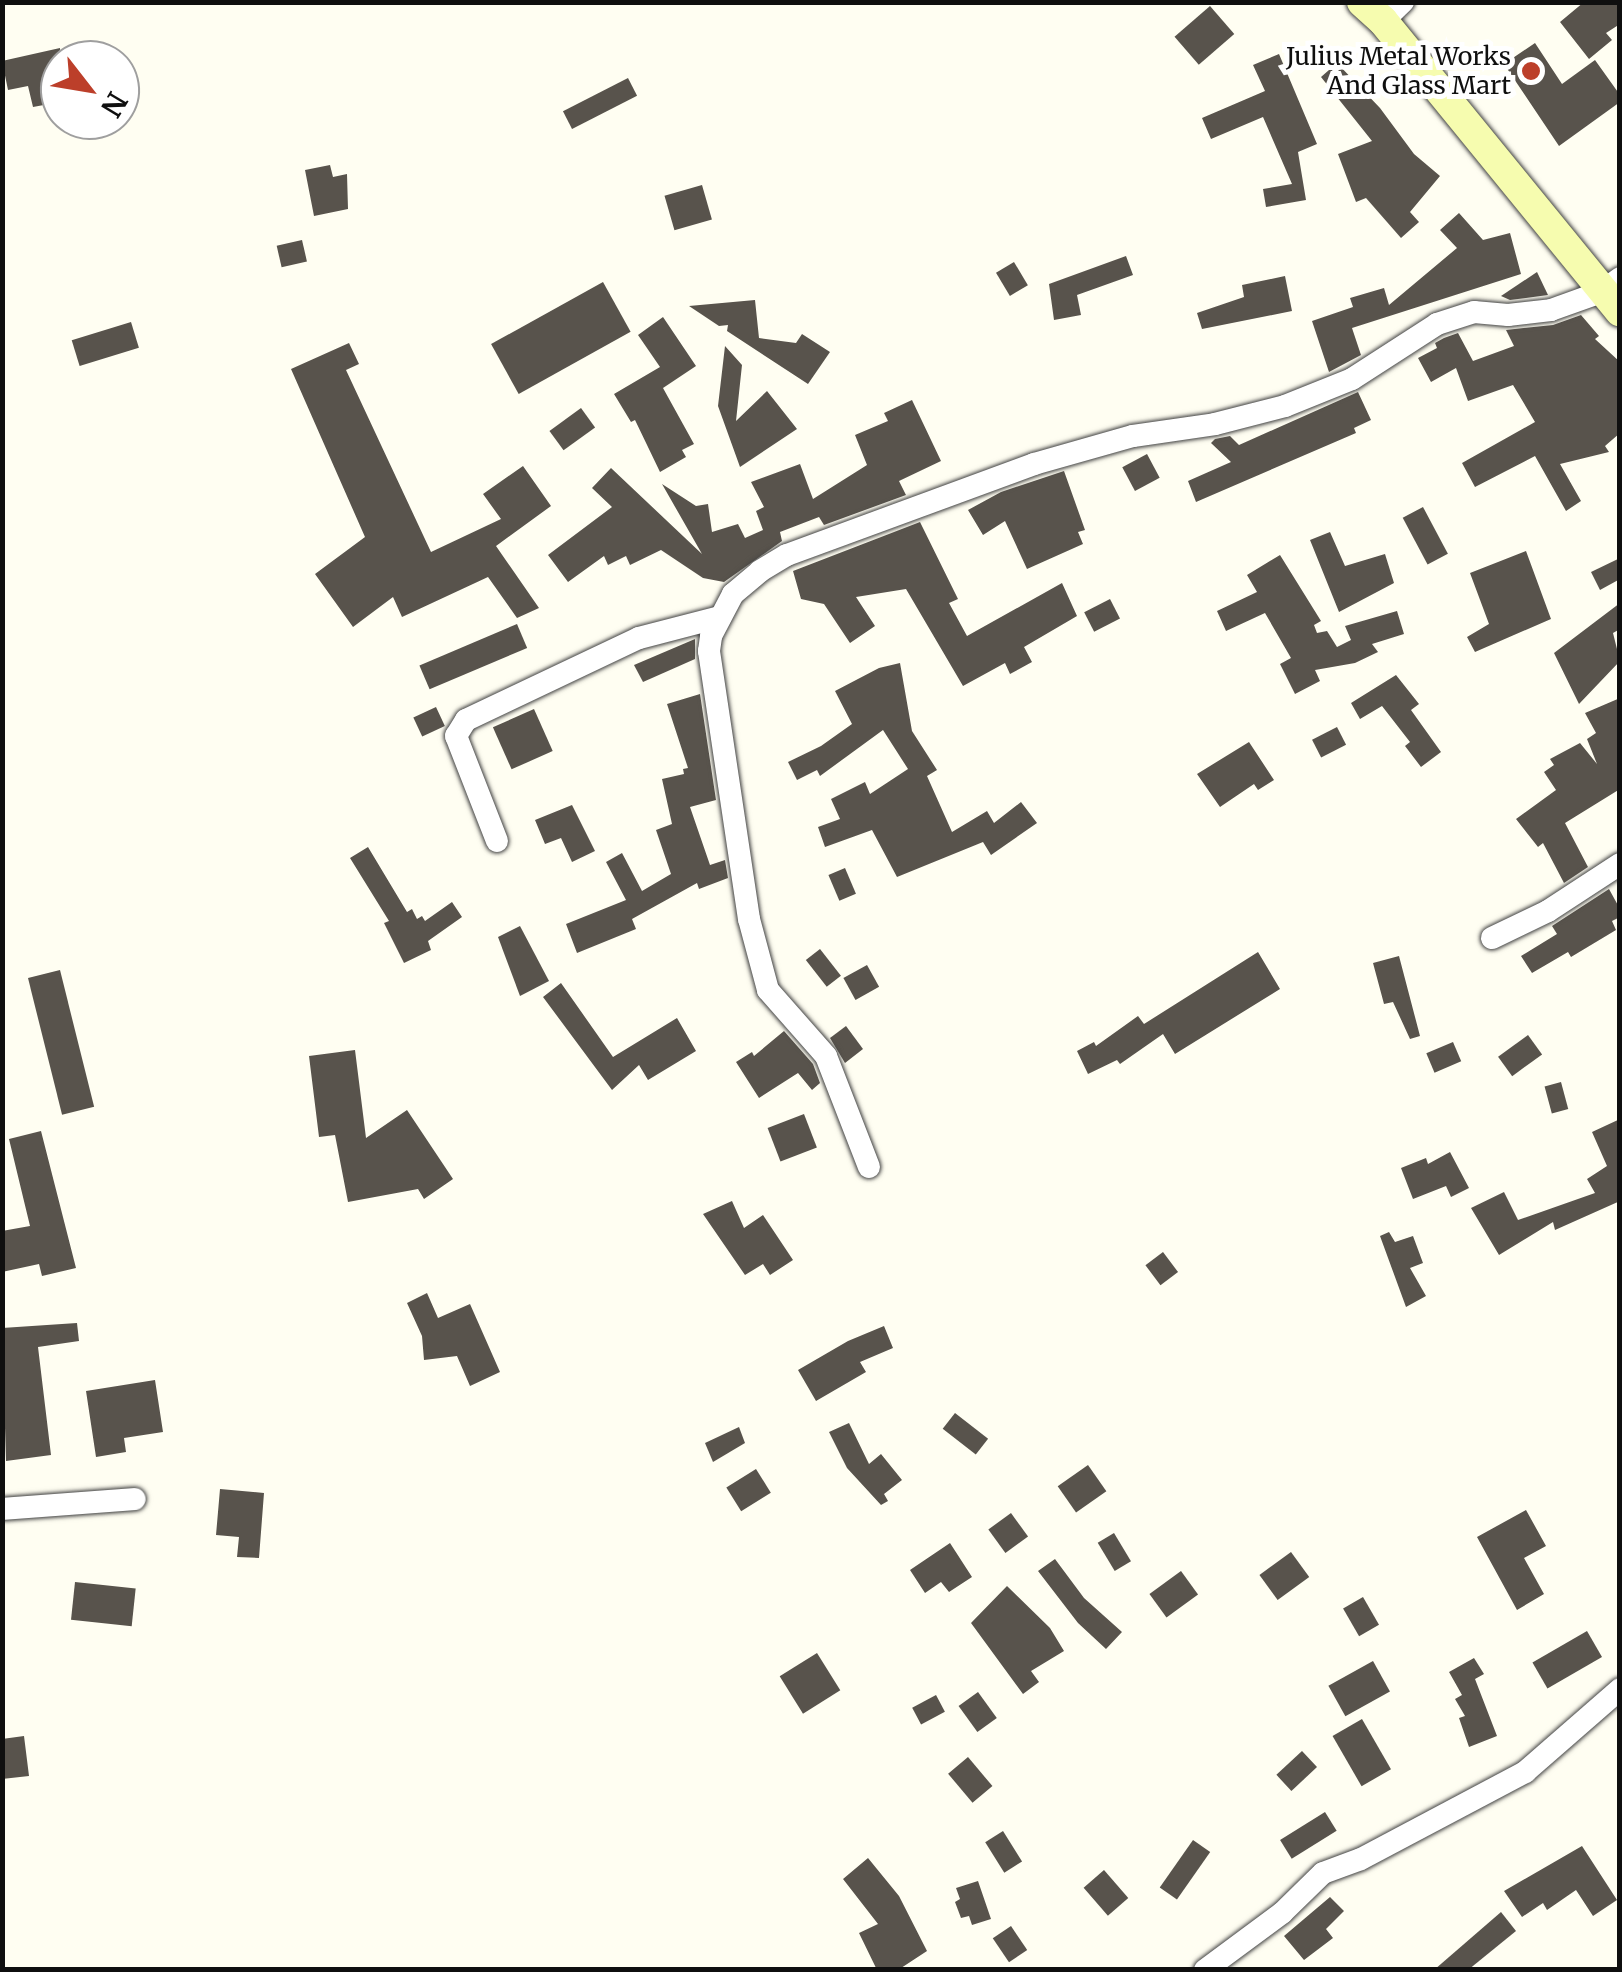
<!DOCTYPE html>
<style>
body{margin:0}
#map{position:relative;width:1622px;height:1972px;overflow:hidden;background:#fffef2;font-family:Merriweather,serif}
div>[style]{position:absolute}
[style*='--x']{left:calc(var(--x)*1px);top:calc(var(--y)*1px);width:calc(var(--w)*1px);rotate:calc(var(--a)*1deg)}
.building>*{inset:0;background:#58534c;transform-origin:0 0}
.roads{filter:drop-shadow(0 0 2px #424242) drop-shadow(0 0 2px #424242)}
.street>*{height:22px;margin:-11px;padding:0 11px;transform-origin:11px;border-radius:11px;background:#fff}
.secondary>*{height:30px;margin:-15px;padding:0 15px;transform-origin:15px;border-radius:15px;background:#f6fcaf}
.dots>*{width:28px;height:28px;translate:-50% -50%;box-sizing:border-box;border:5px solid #fff;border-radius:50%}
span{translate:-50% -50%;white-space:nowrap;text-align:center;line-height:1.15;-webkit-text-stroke:10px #fff;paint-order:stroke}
.poi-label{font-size:25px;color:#0f0f0f}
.right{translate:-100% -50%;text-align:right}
.frame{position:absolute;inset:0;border:5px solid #0f0f0f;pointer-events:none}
.north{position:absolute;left:40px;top:40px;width:100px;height:100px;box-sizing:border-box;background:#fff;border:2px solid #9f9f9f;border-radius:50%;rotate:121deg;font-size:28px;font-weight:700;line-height:40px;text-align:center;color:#0f0f0f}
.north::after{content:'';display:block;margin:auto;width:35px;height:45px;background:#bc3f2a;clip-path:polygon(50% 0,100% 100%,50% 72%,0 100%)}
</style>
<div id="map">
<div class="building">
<div style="clip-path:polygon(1584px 2px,1620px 2px,1620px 24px,1606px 33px,1612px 40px,1589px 59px,1560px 22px)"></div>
<div style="left:1210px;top:6px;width:37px;height:47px;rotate:49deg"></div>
<div style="clip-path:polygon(1535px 43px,1562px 84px,1595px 60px,1620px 95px,1620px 102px,1559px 146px,1504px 64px)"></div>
<div style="clip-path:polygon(60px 48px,60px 102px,33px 107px,28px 86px,8px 90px,2px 61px)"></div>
<div style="clip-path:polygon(1279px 54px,1317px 144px,1298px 152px,1306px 200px,1266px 207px,1263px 189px,1292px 184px,1263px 117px,1211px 139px,1202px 118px,1265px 91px,1253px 65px)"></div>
<div style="clip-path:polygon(1337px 63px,1380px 108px,1414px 154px,1440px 176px,1410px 212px,1419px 222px,1401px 238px,1366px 198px,1356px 202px,1338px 154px,1372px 141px,1321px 77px)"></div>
<div style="left:628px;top:78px;width:20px;height:73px;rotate:63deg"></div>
<div style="clip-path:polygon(330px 165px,333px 177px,347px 174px,348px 209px,314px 216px,305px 170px)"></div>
<div style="left:702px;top:185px;width:36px;height:39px;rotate:74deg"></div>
<div style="clip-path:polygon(1459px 213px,1483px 240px,1510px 233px,1521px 274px,1352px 328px,1361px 355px,1329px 372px,1312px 321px,1353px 307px,1350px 298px,1384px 288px,1389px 305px,1457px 248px,1440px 230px)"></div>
<div style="left:302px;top:240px;width:22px;height:26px;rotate:77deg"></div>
<div style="clip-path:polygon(1126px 256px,1133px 275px,1077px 295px,1081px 315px,1054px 320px,1049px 284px)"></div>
<div style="left:1014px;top:262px;width:27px;height:21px;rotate:59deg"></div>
<div style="clip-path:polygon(1537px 272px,1548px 295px,1510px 300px,1501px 296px)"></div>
<div style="clip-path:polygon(1285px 276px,1292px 311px,1202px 329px,1197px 313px,1244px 297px,1242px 285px)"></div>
<div style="left:603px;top:282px;width:57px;height:128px;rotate:61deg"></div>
<div style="clip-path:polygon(755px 300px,759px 338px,796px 343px,802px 334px,830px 352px,808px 384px,727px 331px,728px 325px,719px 326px,689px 306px)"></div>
<div style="clip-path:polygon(1581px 315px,1599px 336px,1595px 339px,1620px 362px,1620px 433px,1605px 446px,1609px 452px,1560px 464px,1581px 501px,1566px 511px,1535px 456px,1475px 487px,1462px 463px,1535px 422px,1513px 385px,1468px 401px,1456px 368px,1431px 382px,1418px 358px,1437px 348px,1435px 343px,1444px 338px,1458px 333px,1473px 361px,1514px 346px,1506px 330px,1553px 325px)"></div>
<div style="clip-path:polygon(663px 317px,696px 366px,663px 388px,694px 444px,682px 450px,686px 457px,660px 472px,635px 420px,631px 422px,614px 394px,660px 367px,638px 335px)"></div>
<div style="left:131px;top:322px;width:27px;height:62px;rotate:73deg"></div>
<div style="clip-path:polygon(349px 343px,359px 364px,346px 370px,431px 552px,501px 519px,483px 494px,523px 466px,551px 506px,496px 546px,539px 608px,517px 618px,488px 577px,402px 617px,393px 597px,353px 627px,315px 574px,365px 537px,291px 369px)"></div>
<div style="clip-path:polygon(725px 346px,742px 365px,736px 421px,767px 391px,797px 429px,740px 467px,718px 406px)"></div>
<div style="clip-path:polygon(1358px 392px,1371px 420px,1354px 428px,1356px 433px,1196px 502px,1188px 481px,1231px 462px,1211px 443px,1215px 439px,1230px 436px,1239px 445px)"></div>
<div style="clip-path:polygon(912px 400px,941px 461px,899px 481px,906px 495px,824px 525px,819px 517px,780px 532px,782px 541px,724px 582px,703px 578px,661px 550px,630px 565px,626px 556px,608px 565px,604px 556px,568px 582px,548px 555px,612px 507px,592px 488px,611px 468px,702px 554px,662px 484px,696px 506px,708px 504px,712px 532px,738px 524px,745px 538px,763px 530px,756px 511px,764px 507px,751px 482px,800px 464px,813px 499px,867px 465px,855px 435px,888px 421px,884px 413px)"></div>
<div style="left:581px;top:408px;width:24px;height:39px;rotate:54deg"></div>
<div style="left:1147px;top:454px;width:27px;height:28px;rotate:62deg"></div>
<div style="clip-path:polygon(1064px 471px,1085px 530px,1078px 532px,1083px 544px,1027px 569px,1005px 521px,983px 535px,968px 510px,1001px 492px)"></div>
<div style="left:1423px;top:507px;width:53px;height:23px;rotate:62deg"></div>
<div style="clip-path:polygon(920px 522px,958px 599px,949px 603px,967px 636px,1062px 583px,1077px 616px,1024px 647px,1032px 662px,1010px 674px,1005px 663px,963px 686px,906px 589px,856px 597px,875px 626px,850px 643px,824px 604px,801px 599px,793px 571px)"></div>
<div style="clip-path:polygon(1330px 532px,1345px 566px,1385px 554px,1394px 583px,1339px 612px,1310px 540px)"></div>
<div style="clip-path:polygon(1526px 551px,1551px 619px,1475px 652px,1467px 637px,1489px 624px,1470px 573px)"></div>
<div style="clip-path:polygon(1280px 555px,1321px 621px,1314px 625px,1317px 633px,1327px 631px,1337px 647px,1351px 640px,1345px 626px,1397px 611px,1404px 634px,1372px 644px,1378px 652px,1355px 663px,1315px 670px,1320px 681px,1295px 694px,1280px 664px,1291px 658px,1265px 613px,1226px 631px,1217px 611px,1257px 592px,1247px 575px)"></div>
<div style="clip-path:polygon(1620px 558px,1620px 579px,1600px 590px,1591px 572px)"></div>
<div style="left:1110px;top:599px;width:22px;height:29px;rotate:63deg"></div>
<div style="clip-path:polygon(1620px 603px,1620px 629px,1613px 633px,1620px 661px,1579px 704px,1554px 653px)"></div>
<div style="left:517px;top:624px;width:26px;height:106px;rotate:67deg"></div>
<div style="clip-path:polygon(695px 639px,695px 659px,643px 682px,634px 665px)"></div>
<div style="clip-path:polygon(900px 663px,912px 731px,937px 770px,927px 776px,952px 832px,987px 811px,994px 823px,1021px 802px,1037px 823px,991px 855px,983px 842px,897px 877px,872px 830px,825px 847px,818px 827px,840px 819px,831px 799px,865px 782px,870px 794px,908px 769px,883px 730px,820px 776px,817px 770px,797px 780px,788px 762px,821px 746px,852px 724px,835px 691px,879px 668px)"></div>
<div style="clip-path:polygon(1396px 675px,1419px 704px,1411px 710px,1441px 752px,1421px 767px,1405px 746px,1410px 742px,1382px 706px,1360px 719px,1351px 703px)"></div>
<div style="clip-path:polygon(700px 694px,716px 800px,690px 807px,710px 865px,725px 860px,728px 878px,699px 889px,697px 883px,632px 919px,636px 929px,577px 953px,566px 924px,626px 900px,606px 862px,622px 853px,642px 891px,671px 874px,656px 830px,672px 824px,662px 779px,684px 774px,683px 769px,688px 768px,667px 704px)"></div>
<div style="clip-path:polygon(1620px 698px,1620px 789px,1565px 823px,1588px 867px,1564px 883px,1543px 843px,1538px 847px,1516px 819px,1556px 790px,1544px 772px,1554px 765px,1550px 759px,1580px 743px,1597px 764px,1587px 739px,1596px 733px,1585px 713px)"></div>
<div style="left:436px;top:707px;width:21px;height:25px;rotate:65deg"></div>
<div style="left:534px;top:709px;width:46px;height:45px;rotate:66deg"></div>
<div style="left:1337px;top:727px;width:20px;height:28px;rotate:63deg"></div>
<div style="clip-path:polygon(1249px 742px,1274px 780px,1258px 790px,1254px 784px,1220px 807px,1197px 774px)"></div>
<div style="clip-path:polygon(572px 805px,595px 851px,572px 862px,561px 838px,545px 844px,535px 820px)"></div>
<div style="clip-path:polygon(368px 847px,407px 912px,412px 909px,417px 919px,422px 916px,425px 921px,452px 902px,462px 917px,428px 941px,431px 950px,404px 963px,384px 923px,389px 921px,350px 858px)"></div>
<div style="left:845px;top:868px;width:28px;height:18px;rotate:67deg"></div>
<div style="clip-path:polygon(1609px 889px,1620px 909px,1620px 917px,1612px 921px,1616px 930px,1571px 957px,1568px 952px,1532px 973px,1521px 956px,1557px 934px,1552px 926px)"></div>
<div style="clip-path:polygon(520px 926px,549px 981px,520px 996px,498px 937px)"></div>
<div style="left:820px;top:949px;width:34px;height:18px;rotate:52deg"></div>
<div style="clip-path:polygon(1258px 952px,1280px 989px,1175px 1054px,1163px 1034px,1120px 1064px,1117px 1060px,1088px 1074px,1077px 1051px,1094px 1042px,1096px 1046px,1138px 1016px,1144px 1024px)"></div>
<div style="clip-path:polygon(1399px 956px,1420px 1036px,1410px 1039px,1393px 1002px,1384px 1004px,1373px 963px)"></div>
<div style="left:867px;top:965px;width:25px;height:27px;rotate:61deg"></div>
<div style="left:60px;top:970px;width:141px;height:33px;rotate:76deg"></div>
<div style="clip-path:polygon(561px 983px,613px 1057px,677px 1018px,696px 1051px,648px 1080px,639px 1065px,612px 1090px,543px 997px)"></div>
<div style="clip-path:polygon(846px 1026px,863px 1049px,845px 1063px,830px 1038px)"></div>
<div style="clip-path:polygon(784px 1031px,813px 1064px,820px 1083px,812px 1090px,798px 1073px,759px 1098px,736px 1062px,752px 1052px,754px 1056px)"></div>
<div style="left:1528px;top:1035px;width:24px;height:37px;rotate:54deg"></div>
<div style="left:1453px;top:1042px;width:21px;height:29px;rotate:67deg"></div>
<div style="clip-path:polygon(355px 1050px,366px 1138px,407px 1110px,453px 1179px,424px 1199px,418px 1189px,348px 1202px,335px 1135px,319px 1137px,309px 1056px)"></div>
<div style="left:1561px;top:1082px;width:28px;height:17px;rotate:75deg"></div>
<div style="left:804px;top:1114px;width:36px;height:39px;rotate:69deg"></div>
<div style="clip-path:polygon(1620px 1119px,1620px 1201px,1555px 1230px,1553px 1222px,1499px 1255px,1471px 1208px,1504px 1192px,1518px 1220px,1595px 1193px,1587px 1179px,1607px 1166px,1592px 1132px)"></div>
<div style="clip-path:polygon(41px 1131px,76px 1268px,42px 1276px,39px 1264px,2px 1272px,2px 1231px,30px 1226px,9px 1139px)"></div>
<div style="clip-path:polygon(1450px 1152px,1469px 1188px,1451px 1197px,1446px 1186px,1413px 1199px,1401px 1168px,1426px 1158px,1428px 1164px)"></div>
<div style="clip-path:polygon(732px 1201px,744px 1228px,763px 1215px,793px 1260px,770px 1275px,763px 1264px,745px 1275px,703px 1214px)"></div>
<div style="clip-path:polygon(1389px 1232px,1395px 1242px,1413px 1236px,1423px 1263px,1410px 1268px,1426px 1296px,1406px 1307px,1380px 1236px)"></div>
<div style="left:1163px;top:1252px;width:25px;height:22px;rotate:53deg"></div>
<div style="clip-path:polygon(427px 1293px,438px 1318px,470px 1304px,500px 1372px,470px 1386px,457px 1356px,424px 1360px,422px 1336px,407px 1303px)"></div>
<div style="clip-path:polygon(77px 1323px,79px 1341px,38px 1347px,51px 1455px,6px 1461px,2px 1328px)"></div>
<div style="clip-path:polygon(884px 1326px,893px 1348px,860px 1362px,866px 1372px,816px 1401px,798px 1370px,848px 1341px)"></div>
<div style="clip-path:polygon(155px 1380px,163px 1432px,124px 1438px,126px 1452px,96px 1457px,86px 1391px)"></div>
<div style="left:955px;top:1413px;width:42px;height:20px;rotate:38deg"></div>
<div style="clip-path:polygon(849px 1423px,869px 1464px,881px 1454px,902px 1480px,884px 1494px,888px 1501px,881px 1505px,847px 1468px,829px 1432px)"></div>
<div style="clip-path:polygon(739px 1427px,745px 1443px,713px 1462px,705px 1443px)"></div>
<div style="left:1088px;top:1465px;width:32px;height:37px;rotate:55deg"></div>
<div style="left:756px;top:1469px;width:28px;height:35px;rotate:58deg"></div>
<div style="clip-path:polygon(220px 1489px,264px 1493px,259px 1558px,237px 1557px,239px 1537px,216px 1535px)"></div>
<div style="clip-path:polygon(1526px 1510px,1546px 1546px,1524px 1558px,1544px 1594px,1517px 1610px,1477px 1537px)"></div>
<div style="left:1011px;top:1513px;width:29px;height:28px;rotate:54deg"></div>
<div style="left:1114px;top:1533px;width:33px;height:19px;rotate:59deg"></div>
<div style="clip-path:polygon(950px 1543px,972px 1577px,949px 1592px,941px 1582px,925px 1593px,910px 1570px)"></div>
<div style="left:1291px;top:1552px;width:31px;height:39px;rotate:54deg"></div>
<div style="clip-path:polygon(1055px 1559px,1084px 1598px,1122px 1632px,1106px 1649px,1078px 1623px,1038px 1571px)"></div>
<div style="left:1181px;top:1571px;width:29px;height:39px;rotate:54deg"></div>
<div style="left:75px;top:1582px;width:61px;height:38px;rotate:6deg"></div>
<div style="clip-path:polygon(1007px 1586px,1050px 1628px,1064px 1651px,1031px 1671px,1039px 1682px,1023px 1694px,971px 1623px)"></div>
<div style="left:1363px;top:1597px;width:32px;height:23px;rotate:60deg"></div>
<div style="left:1587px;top:1631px;width:30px;height:63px;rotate:60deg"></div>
<div style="left:817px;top:1653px;width:44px;height:44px;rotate:58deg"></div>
<div style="clip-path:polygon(1474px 1658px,1484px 1674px,1475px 1679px,1497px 1736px,1469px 1747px,1459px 1718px,1465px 1716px,1455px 1699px,1462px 1695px,1449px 1672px)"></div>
<div style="left:1373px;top:1661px;width:35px;height:51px;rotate:61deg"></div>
<div style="left:978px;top:1692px;width:32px;height:24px;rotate:54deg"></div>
<div style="left:936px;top:1695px;width:19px;height:27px;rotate:62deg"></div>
<div style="left:1362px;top:1719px;width:58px;height:34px;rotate:60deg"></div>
<div style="clip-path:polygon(24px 1736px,29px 1776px,2px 1779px,2px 1739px)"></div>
<div style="left:1302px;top:1751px;width:22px;height:35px;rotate:47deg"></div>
<div style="left:968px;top:1757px;width:38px;height:26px;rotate:50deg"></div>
<div style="left:1325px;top:1812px;width:22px;height:53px;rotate:58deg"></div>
<div style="left:1003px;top:1831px;width:36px;height:21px;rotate:58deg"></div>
<div style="left:1193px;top:1840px;width:21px;height:58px;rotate:35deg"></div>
<div style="clip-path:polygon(1582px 1846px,1617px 1900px,1593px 1916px,1576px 1890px,1547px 1910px,1543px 1903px,1522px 1917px,1504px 1891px)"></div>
<div style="clip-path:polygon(868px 1858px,899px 1896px,927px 1951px,898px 1970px,877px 1970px,859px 1933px,878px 1924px,843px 1879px)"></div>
<div style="left:1104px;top:1870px;width:37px;height:27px;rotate:49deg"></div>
<div style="clip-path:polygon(978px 1881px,991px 1919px,972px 1925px,969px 1916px,961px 1918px,955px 1902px,960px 1899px,956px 1888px)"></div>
<div style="clip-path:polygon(1330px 1897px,1344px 1911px,1326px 1929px,1333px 1938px,1304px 1960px,1284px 1936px)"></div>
<div style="clip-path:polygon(1501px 1912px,1516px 1931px,1468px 1970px,1434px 1970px)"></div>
<div style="left:1011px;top:1926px;width:29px;height:22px;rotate:56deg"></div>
</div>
<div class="roads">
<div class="street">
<div style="--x:1383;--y:21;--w:28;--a:-44"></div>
<div style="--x:497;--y:841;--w:113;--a:-111.3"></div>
<div style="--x:456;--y:736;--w:19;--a:-58"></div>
<div style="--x:466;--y:720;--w:191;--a:-25.4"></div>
<div style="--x:639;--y:638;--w:84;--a:-14.5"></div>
<div style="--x:1492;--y:938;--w:62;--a:-25.7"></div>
<div style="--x:1548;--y:911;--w:86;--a:-33.1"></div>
<div style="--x:869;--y:1167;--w:119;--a:-111.2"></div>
<div style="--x:826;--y:1056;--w:88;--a:-131.3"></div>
<div style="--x:768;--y:990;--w:73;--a:-105"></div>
<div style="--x:749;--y:919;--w:271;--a:-98.5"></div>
<div style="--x:709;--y:651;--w:15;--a:-82"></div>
<div style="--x:711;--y:636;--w:47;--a:-62.4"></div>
<div style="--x:733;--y:594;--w:35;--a:-40"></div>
<div style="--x:760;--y:571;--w:31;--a:-31"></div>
<div style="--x:787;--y:555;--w:263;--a:-20.2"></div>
<div style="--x:1034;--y:464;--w:103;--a:-15.8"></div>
<div style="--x:1133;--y:436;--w:83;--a:-8.3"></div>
<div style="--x:1215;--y:424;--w:72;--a:-14.4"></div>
<div style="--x:1285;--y:406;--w:72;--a:-21.9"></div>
<div style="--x:1352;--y:379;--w:101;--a:-32.9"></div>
<div style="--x:1437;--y:324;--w:39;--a:-18"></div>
<div style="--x:1474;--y:312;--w:34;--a:5"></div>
<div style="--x:1508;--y:315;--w:43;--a:-6.6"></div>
<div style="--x:1551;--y:310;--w:53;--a:-19.8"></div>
<div style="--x:1601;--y:292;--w:24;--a:-36"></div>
<div style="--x:2;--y:1509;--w:133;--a:-4.3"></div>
<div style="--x:1205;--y:1970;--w:96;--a:-36.5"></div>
<div style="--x:1282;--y:1913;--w:57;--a:-44.3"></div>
<div style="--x:1323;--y:1873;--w:40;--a:-20.2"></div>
<div style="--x:1361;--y:1859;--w:186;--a:-27.9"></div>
<div style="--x:1525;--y:1772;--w:126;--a:-41.1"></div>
</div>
<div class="secondary">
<div style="--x:1362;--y:2;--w:28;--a:42"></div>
<div style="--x:1383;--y:21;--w:375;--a:50.8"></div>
</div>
</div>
<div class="dots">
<div style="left:1531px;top:71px;background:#bc3f2a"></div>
</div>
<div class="poi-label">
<span class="right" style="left:1511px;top:71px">Julius Metal Works<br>And Glass Mart</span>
</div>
<div class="frame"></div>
<div class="north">N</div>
</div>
